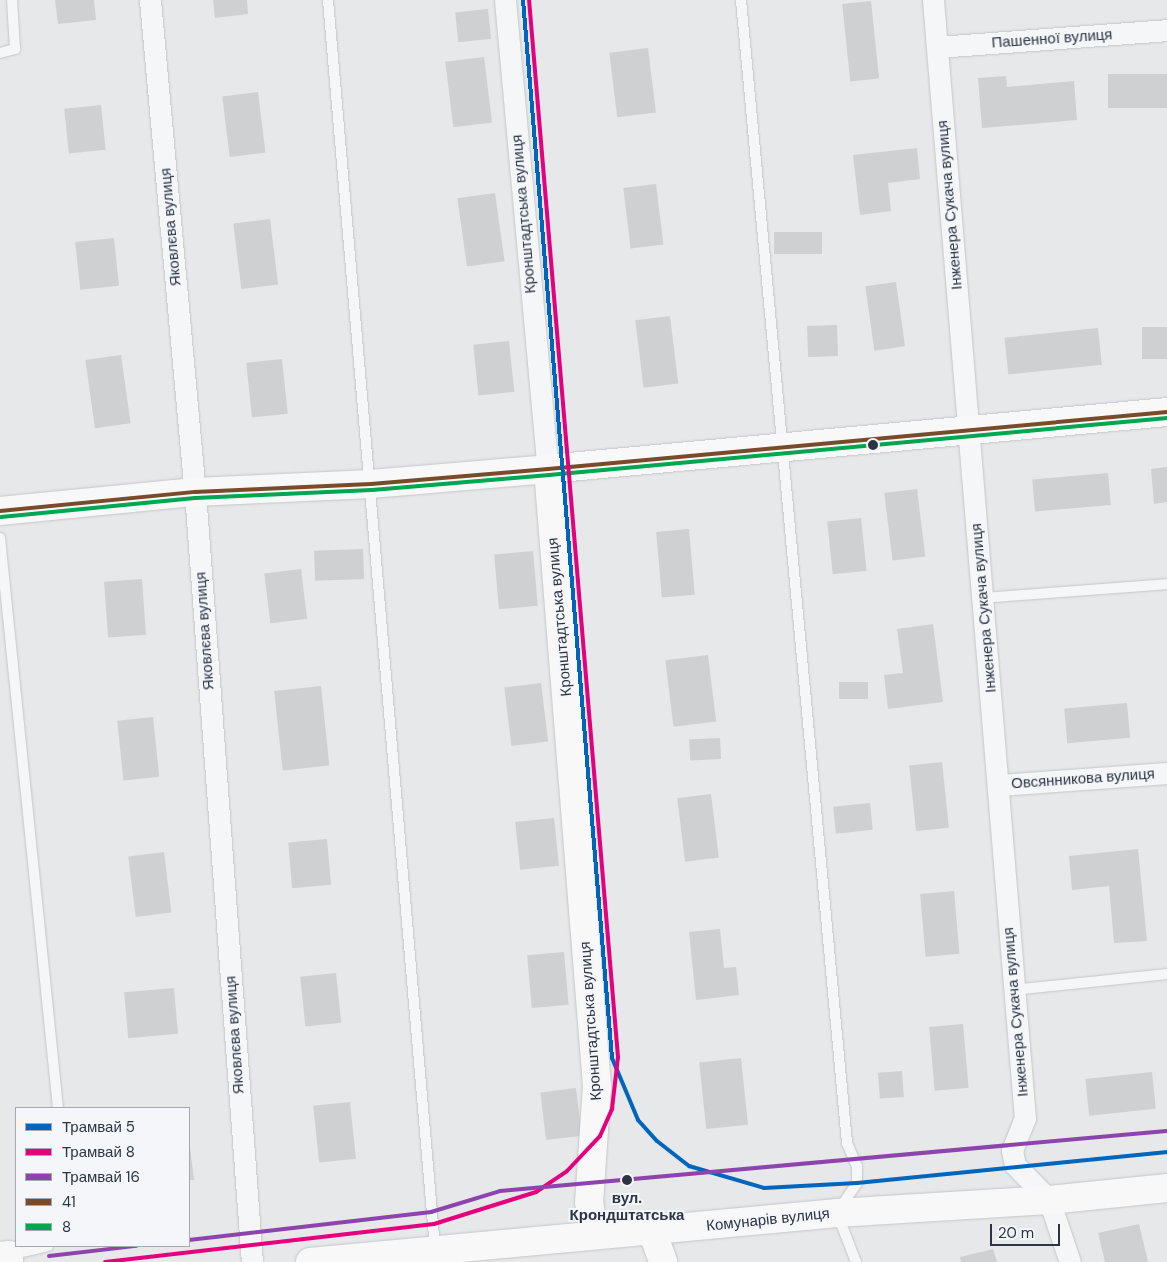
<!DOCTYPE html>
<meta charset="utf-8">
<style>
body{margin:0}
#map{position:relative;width:1167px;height:1262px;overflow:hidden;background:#e6e8ea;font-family:"DM Sans",sans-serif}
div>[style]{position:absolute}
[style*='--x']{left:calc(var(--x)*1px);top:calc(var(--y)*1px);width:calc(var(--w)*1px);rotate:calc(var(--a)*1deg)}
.building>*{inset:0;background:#ced0d2;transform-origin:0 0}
.roads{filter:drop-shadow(0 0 1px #c4c6c8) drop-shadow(0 0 1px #c4c6c8)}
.lane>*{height:10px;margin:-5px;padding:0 5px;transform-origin:5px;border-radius:5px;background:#f5f6f7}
.street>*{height:21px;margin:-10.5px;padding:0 10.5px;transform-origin:10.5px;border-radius:10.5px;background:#f5f6f7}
.secondary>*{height:28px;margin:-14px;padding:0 14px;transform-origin:14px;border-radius:14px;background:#f8f8f8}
.bus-1>*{height:4px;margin:-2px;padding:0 2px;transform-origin:2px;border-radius:2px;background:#7a4b2a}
.bus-2>*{height:4px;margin:-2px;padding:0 2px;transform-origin:2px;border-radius:2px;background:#00a651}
.tram-1>*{height:4px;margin:-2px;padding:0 2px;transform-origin:2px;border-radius:2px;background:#0065bd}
.tram-2>*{height:4px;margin:-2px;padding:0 2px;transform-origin:2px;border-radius:2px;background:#e5007d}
.tram-3>*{height:4px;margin:-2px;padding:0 2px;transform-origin:2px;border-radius:2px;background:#8e44ad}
.dots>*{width:14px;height:14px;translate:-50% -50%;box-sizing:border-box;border:2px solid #f4f6f9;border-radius:50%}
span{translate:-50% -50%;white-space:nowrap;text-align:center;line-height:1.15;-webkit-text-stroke:4px #f4f6f9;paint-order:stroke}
.street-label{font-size:15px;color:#2d3443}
.stop-label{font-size:15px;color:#2d3443;font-weight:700}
.legend{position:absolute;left:15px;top:1107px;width:175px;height:140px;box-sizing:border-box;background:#f4f6f9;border:1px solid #a4a8b0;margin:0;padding:6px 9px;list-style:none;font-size:15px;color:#2d3443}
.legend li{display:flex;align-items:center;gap:10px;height:25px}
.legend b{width:25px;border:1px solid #a4a8b0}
.scale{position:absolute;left:990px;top:1224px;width:70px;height:22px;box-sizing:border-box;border:2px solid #2d3443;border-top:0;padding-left:6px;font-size:15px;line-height:18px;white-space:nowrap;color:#2d3443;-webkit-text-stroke:4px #f4f6f9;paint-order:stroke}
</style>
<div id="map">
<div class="building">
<div style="clip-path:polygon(55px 0,94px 0,96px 20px,58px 24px)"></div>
<div style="clip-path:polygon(213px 0,247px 0,248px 14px,215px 18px)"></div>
<div style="left:871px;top:1px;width:78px;height:29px;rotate:84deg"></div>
<div style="left:488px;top:9px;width:30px;height:33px;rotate:84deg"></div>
<div style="left:648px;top:48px;width:65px;height:39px;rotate:83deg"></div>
<div style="left:484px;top:57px;width:66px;height:39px;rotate:83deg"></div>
<div style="left:1167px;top:74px;width:34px;height:59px;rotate:90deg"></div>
<div style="clip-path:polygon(1006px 76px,1007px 87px,1074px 81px,1077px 120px,982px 128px,978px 78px)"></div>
<div style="left:258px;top:92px;width:61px;height:36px;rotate:83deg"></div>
<div style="left:101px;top:105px;width:45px;height:37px;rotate:84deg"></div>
<div style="clip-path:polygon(917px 148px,920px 179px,888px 183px,891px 211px,860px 215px,853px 155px)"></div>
<div style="left:656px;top:184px;width:61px;height:33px;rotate:83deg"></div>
<div style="left:495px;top:193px;width:69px;height:38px;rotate:82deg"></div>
<div style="left:270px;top:219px;width:66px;height:37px;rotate:83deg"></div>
<div style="left:822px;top:232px;width:22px;height:48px;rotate:90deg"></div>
<div style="left:114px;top:238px;width:48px;height:39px;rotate:84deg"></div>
<div style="left:896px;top:282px;width:65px;height:31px;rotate:82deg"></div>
<div style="left:670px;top:316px;width:68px;height:35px;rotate:83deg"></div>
<div style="left:837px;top:325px;width:31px;height:30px;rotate:88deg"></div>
<div style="left:1167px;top:327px;width:32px;height:25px;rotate:90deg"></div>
<div style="left:1098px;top:328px;width:37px;height:94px;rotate:84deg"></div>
<div style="left:509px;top:341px;width:51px;height:36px;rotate:84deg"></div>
<div style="left:121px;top:355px;width:69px;height:36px;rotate:82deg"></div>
<div style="left:282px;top:359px;width:55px;height:36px;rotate:84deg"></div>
<div style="clip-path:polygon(1167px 467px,1167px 502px,1154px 504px,1151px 469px)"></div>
<div style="left:1108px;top:473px;width:32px;height:76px;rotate:85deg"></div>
<div style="left:917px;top:489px;width:68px;height:33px;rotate:83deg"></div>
<div style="left:861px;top:518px;width:53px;height:34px;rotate:84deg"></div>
<div style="left:689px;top:529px;width:66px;height:33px;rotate:85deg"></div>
<div style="left:363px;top:549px;width:30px;height:49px;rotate:88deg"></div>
<div style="left:533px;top:551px;width:55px;height:39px;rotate:85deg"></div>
<div style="left:301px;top:569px;width:50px;height:37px;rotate:83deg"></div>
<div style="left:142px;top:579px;width:56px;height:38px;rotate:86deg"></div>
<div style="clip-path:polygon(933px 624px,943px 702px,888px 709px,884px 675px,903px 673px,897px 629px)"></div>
<div style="left:708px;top:655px;width:67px;height:43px;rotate:83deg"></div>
<div style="left:868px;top:682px;width:17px;height:29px;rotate:90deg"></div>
<div style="left:541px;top:683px;width:59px;height:37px;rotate:83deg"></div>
<div style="left:321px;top:686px;width:80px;height:47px;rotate:84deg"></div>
<div style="left:1127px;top:703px;width:35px;height:63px;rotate:85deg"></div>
<div style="left:153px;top:717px;width:60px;height:36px;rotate:84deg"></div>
<div style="left:720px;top:738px;width:21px;height:31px;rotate:87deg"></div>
<div style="left:942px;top:762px;width:66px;height:33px;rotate:84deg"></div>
<div style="left:711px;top:794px;width:64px;height:34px;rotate:83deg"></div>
<div style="left:870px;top:803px;width:27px;height:37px;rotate:84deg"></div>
<div style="left:554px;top:818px;width:48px;height:39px;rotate:84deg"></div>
<div style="left:327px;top:839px;width:46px;height:39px;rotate:85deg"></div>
<div style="clip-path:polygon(1138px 849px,1147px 941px,1114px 943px,1109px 886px,1072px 890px,1069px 856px)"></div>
<div style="left:164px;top:852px;width:61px;height:36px;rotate:83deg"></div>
<div style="left:954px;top:891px;width:63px;height:34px;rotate:85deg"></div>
<div style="clip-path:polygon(720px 929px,724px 968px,736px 967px,739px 995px,696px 1000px,689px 932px)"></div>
<div style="left:564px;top:952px;width:53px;height:37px;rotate:85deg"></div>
<div style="left:336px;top:973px;width:50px;height:36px;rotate:84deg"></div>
<div style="left:174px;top:988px;width:46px;height:50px;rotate:85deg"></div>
<div style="left:963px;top:1024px;width:64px;height:34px;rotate:85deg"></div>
<div style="left:741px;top:1058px;width:67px;height:42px;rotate:84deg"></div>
<div style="left:902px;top:1071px;width:26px;height:24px;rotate:86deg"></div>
<div style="left:1152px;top:1072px;width:37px;height:67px;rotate:84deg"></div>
<div style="left:576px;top:1088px;width:48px;height:36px;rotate:83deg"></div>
<div style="left:350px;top:1102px;width:57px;height:37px;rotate:84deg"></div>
<div style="clip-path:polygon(189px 1139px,194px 1180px,189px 1180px)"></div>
<div style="clip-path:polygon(1139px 1224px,1148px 1262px,1105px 1262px,1098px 1233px)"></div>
<div style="clip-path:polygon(993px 1249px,997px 1262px,961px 1262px,960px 1257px)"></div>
</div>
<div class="roads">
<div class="lane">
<div style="--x:328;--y:0;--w:1254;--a:85.1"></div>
<div style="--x:741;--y:0;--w:1148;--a:84.7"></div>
<div style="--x:847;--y:1143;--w:25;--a:67"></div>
<div style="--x:857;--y:1166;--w:17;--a:90"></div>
<div style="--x:857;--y:1183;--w:36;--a:124"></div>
<div style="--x:837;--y:1213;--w:53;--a:68.8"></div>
<div style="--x:0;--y:53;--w:16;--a:-15"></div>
<div style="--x:15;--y:49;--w:49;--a:-93.5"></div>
<div style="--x:0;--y:538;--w:573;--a:84.19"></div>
<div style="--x:982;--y:598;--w:186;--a:-4.3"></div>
<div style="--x:1013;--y:990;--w:155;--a:-5.9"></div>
<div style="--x:10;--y:1255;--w:39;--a:-13"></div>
</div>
<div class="street">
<div style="--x:150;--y:0;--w:494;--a:84.8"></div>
<div style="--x:195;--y:492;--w:772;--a:85.77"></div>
<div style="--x:505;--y:0;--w:471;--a:84.8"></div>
<div style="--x:933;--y:0;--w:1122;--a:85.3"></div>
<div style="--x:1025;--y:1118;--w:35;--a:112"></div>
<div style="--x:1012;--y:1151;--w:14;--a:78"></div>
<div style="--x:1015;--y:1165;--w:49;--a:45.8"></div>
<div style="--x:1049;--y:1200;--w:65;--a:71.3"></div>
<div style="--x:937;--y:47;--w:231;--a:-4.2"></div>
<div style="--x:999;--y:785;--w:168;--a:-4.1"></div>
</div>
<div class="secondary">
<div style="--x:548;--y:469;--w:619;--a:85.46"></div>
<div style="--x:597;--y:1086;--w:116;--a:93.9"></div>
<div style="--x:589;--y:1202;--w:33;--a:81"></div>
<div style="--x:0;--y:511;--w:196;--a:-5.6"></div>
<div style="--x:195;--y:492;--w:176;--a:-2.6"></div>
<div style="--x:371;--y:484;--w:178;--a:-4.8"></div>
<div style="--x:548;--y:469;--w:622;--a:-5.26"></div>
<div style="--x:652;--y:1231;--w:33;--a:70"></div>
<div style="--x:0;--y:1256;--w:9;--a:-6"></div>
<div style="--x:9;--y:1255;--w:7;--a:90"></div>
<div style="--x:310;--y:1262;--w:529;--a:-5.31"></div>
<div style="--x:837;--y:1213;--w:212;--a:-3.5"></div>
<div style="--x:1049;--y:1200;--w:119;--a:-5.8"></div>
</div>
</div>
<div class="bus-1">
<div style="--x:0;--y:511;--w:196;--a:-5.6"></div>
<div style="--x:195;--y:492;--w:176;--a:-2.6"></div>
<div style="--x:371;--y:484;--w:178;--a:-4.8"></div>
<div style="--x:548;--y:469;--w:622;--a:-5.26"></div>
</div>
<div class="bus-2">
<div style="--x:1;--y:517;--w:195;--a:-5.6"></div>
<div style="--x:195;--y:498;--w:177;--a:-2.6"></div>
<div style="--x:372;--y:490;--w:178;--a:-4.8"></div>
<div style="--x:549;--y:475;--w:621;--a:-5.27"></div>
</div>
<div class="tram-1">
<div style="--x:523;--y:0;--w:1062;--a:85.19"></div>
<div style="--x:612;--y:1058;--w:67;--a:67.2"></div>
<div style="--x:638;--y:1120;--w:28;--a:48"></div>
<div style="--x:657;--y:1141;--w:41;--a:38"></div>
<div style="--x:689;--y:1166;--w:78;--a:16.3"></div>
<div style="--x:764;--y:1188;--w:93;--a:-3.1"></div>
<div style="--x:857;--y:1183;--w:312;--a:-5.7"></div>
</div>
<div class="tram-2">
<div style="--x:105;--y:1262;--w:331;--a:-6.6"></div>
<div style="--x:434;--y:1224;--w:107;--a:-17.4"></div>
<div style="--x:536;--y:1192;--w:37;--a:-34"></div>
<div style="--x:567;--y:1171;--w:48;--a:-46.7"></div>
<div style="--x:600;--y:1136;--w:30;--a:-66"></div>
<div style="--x:612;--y:1109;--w:52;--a:-83.4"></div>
<div style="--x:618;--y:1057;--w:1061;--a:-94.81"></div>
</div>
<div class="tram-3">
<div style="--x:189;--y:1240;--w:244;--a:-6.6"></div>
<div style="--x:431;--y:1212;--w:72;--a:-16.9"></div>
<div style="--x:500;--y:1191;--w:669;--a:-5.15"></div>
<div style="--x:49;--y:1256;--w:88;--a:-6.6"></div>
</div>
<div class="dots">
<div style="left:873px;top:445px;background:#2d3443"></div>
<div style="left:627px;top:1180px;background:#2d3443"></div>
</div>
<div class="street-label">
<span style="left:1052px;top:39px;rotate:-4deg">Пашенної вулиця</span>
<span style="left:950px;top:205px;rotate:-95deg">Інженера Сукача вулиця</span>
<span style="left:524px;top:214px;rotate:-95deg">Кронштадтська вулиця</span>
<span style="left:171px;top:227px;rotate:-95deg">Яковлєва вулиця</span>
<span style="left:984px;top:608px;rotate:-95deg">Інженера Сукача вулиця</span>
<span style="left:560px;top:617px;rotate:-95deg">Кронштадтська вулиця</span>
<span style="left:205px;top:631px;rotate:-94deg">Яковлєва вулиця</span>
<span style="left:1083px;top:779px;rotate:-4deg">Овсянникова вулиця</span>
<span style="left:1016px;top:1012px;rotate:-95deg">Інженера Сукача вулиця</span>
<span style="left:591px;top:1021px;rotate:-94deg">Кронштадтська вулиця</span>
<span style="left:235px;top:1035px;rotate:-94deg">Яковлєва вулиця</span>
<span style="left:768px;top:1220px;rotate:-6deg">Комунарів вулиця</span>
</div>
<div class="stop-label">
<span style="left:627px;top:1207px">вул.<br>Крондштатська</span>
</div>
<ul class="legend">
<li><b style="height:6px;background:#0065bd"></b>Трамвай 5</li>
<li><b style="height:6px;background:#e5007d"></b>Трамвай 8</li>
<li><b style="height:6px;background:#8e44ad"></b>Трамвай 16</li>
<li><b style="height:6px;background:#7a4b2a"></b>41</li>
<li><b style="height:6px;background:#00a651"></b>8</li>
</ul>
<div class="scale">20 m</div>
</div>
